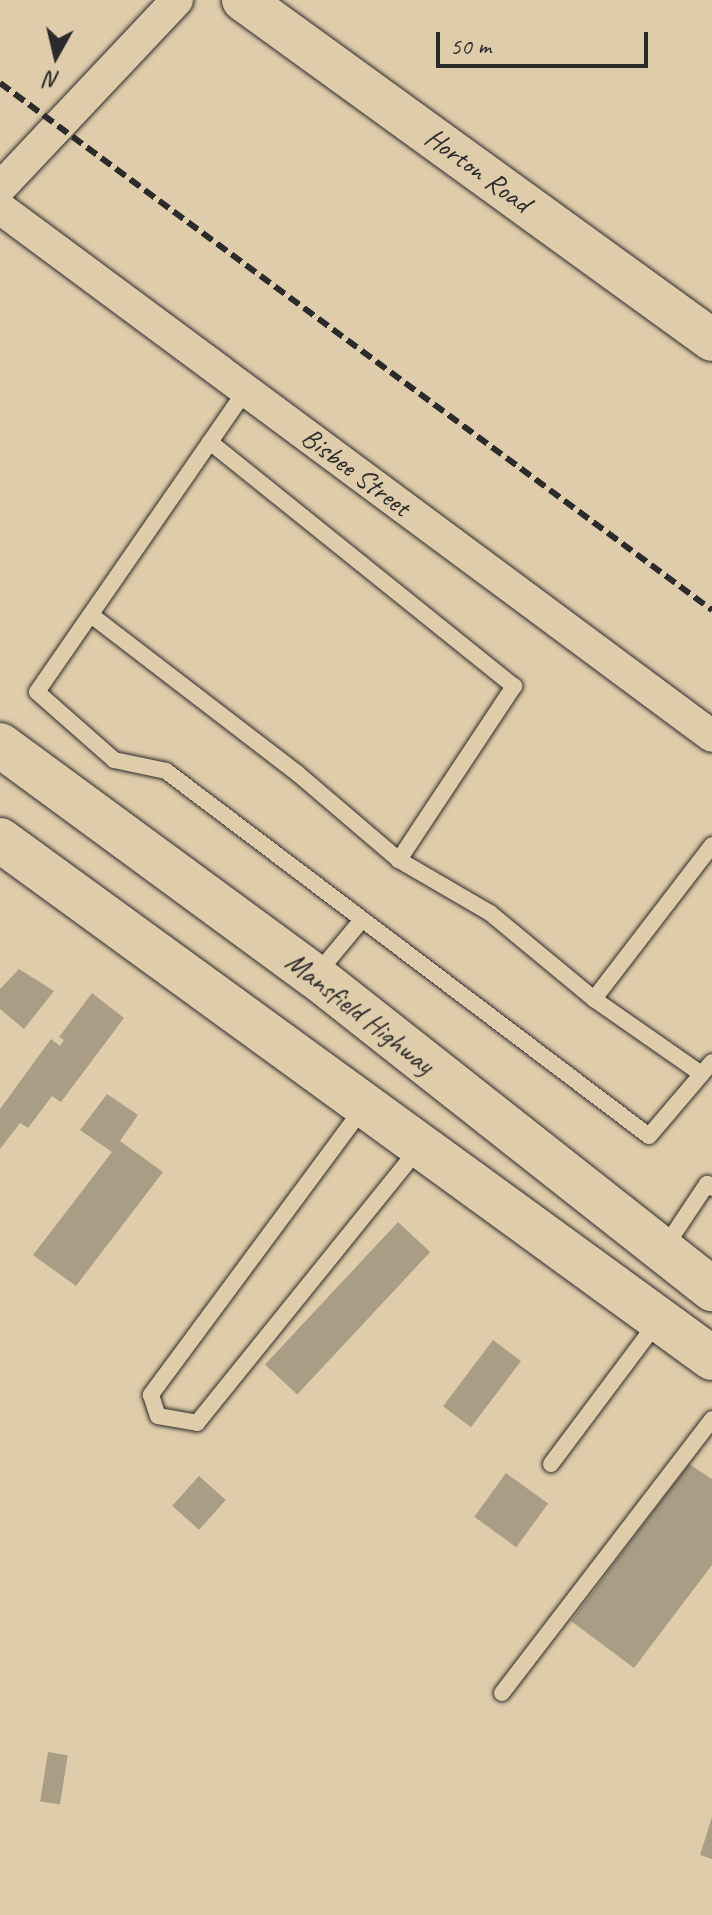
<!DOCTYPE html>
<style>
body{margin:0}
#map{position:relative;width:712px;height:1915px;overflow:hidden;background:#dfccaa;font-family:Caveat,sans-serif}
div>[style]{position:absolute}
[style*='--x']{left:calc(var(--x)*1px);top:calc(var(--y)*1px);width:calc(var(--w)*1px);rotate:calc(var(--a)*1deg)}
.building>*{inset:0;background:#aa9d85;transform-origin:0 0}
.roads{filter:drop-shadow(0 0 2px #2b2b2b) drop-shadow(0 0 2px #2b2b2b)}
.service>*{height:16px;margin:-8px;padding:0 8px;transform-origin:8px;border-radius:8px;background:#dfccaa}
.minor>*{height:32px;margin:-16px;padding:0 16px;transform-origin:16px;border-radius:16px;background:#dfccaa}
.tertiary>*{height:42px;margin:-21px;padding:0 21px;transform-origin:21px;border-radius:21px;background:#dfccaa}
.primary>*{height:44px;margin:-22px;padding:0 22px;transform-origin:22px;border-radius:22px;background:#dfccaa}
.rail>*{height:6px;margin-top:-3px;transform-origin:0;background:repeating-linear-gradient(90deg,#2b2b2b 0 12px,transparent 0 18px)}
span{translate:-50% -50%;white-space:nowrap;text-align:center;line-height:1.15;-webkit-text-stroke:6px #dfccaa;paint-order:stroke}
.street-label{font-size:28px;color:#2b2b2b}
.north{position:absolute;left:16px;top:16px;width:80px;height:80px;-webkit-text-stroke:6px #dfccaa;paint-order:stroke;rotate:188deg;font-size:22px;font-weight:700;line-height:32px;text-align:center;color:#2b2b2b}
.north::after{content:'';display:block;margin:auto;width:28px;height:36px;background:#2b2b2b;clip-path:polygon(50% 0,100% 100%,50% 72%,0 100%)}
.scale{position:absolute;left:436px;top:32px;width:212px;height:36px;box-sizing:border-box;border:4px solid #2b2b2b;border-top:0;padding-left:10px;font-size:24px;line-height:28px;white-space:nowrap;color:#2b2b2b;-webkit-text-stroke:6px #dfccaa;paint-order:stroke}
</style>
<div id="map">
<div class="building">
<div style="clip-path:polygon(19px 969px,54px 991px,24px 1029px,0 1009px,0 989px)"></div>
<div style="clip-path:polygon(92px 993px,124px 1018px,61px 1102px,52px 1096px,28px 1128px,20px 1123px,0 1149px,0 1109px,51px 1039px,60px 1046px,64px 1040px,59px 1037px)"></div>
<div style="clip-path:polygon(107px 1094px,138px 1115px,120px 1141px,163px 1172px,76px 1286px,33px 1255px,112px 1152px,80px 1130px)"></div>
<div style="left:398px;top:1222px;width:44px;height:195px;rotate:43deg"></div>
<div style="left:493px;top:1340px;width:35px;height:83px;rotate:37deg"></div>
<div style="clip-path:polygon(689px 1464px,712px 1479px,712px 1565px,634px 1668px,571px 1621px)"></div>
<div style="left:506px;top:1473px;width:52px;height:54px;rotate:36deg"></div>
<div style="left:199px;top:1476px;width:36px;height:40px;rotate:42deg"></div>
<div style="left:48px;top:1752px;width:20px;height:50px;rotate:9deg"></div>
<div style="clip-path:polygon(712px 1817px,712px 1859px,700px 1855px)"></div>
</div>
<div class="roads">
<div class="service">
<div style="--x:246;--y:390;--w:367;--a:124.7"></div>
<div style="--x:37;--y:692;--w:103;--a:41.4"></div>
<div style="--x:114;--y:760;--w:53;--a:11.9"></div>
<div style="--x:166;--y:771;--w:605;--a:37.08"></div>
<div style="--x:649;--y:1136;--w:97;--a:-49.6"></div>
<div style="--x:210;--y:442;--w:390;--a:38.8"></div>
<div style="--x:514;--y:686;--w:209;--a:123.5"></div>
<div style="--x:91;--y:615;--w:260;--a:37.5"></div>
<div style="--x:297;--y:773;--w:134;--a:40.5"></div>
<div style="--x:399;--y:860;--w:105;--a:30.2"></div>
<div style="--x:490;--y:913;--w:135;--a:39.6"></div>
<div style="--x:316;--y:975;--w:70;--a:-50.2"></div>
<div style="--x:700;--y:1073;--w:129;--a:-145.1"></div>
<div style="--x:594;--y:999;--w:194;--a:-52.5"></div>
<div style="--x:363;--y:1108;--w:357;--a:126.5"></div>
<div style="--x:151;--y:1395;--w:22;--a:72"></div>
<div style="--x:158;--y:1416;--w:40;--a:10"></div>
<div style="--x:197;--y:1423;--w:353;--a:-51.1"></div>
<div style="--x:665;--y:1247;--w:76;--a:-56.3"></div>
<div style="--x:707;--y:1184;--w:6;--a:39"></div>
<div style="--x:551;--y:1464;--w:179;--a:-53.2"></div>
<div style="--x:502;--y:1693;--w:345;--a:-52.5"></div>
</div>
<div class="minor">
<div style="--x:0;--y:188;--w:258;--a:-46.7"></div>
<div style="--x:0;--y:208;--w:886;--a:36.56"></div>
</div>
<div class="tertiary">
<div style="--x:243;--y:0;--w:579;--a:35.94"></div>
</div>
<div class="primary">
<div style="--x:0;--y:745;--w:391;--a:36.3"></div>
<div style="--x:315;--y:976;--w:506;--a:38.25"></div>
<div style="--x:0;--y:840;--w:880;--a:36.04"></div>
</div>
</div>
<div class="rail">
<div style="--x:0;--y:83;--w:886;--a:36.51"></div>
</div>
<div class="street-label">
<span style="left:478px;top:170px;rotate:36deg">Horton Road</span>
<span style="left:356px;top:472px;rotate:37deg">Bisbee Street</span>
<span style="left:360px;top:1013px;rotate:38deg">Mansfield Highway</span>
</div>
<div class="north">N</div>
<div class="scale">50 m</div>
</div>
